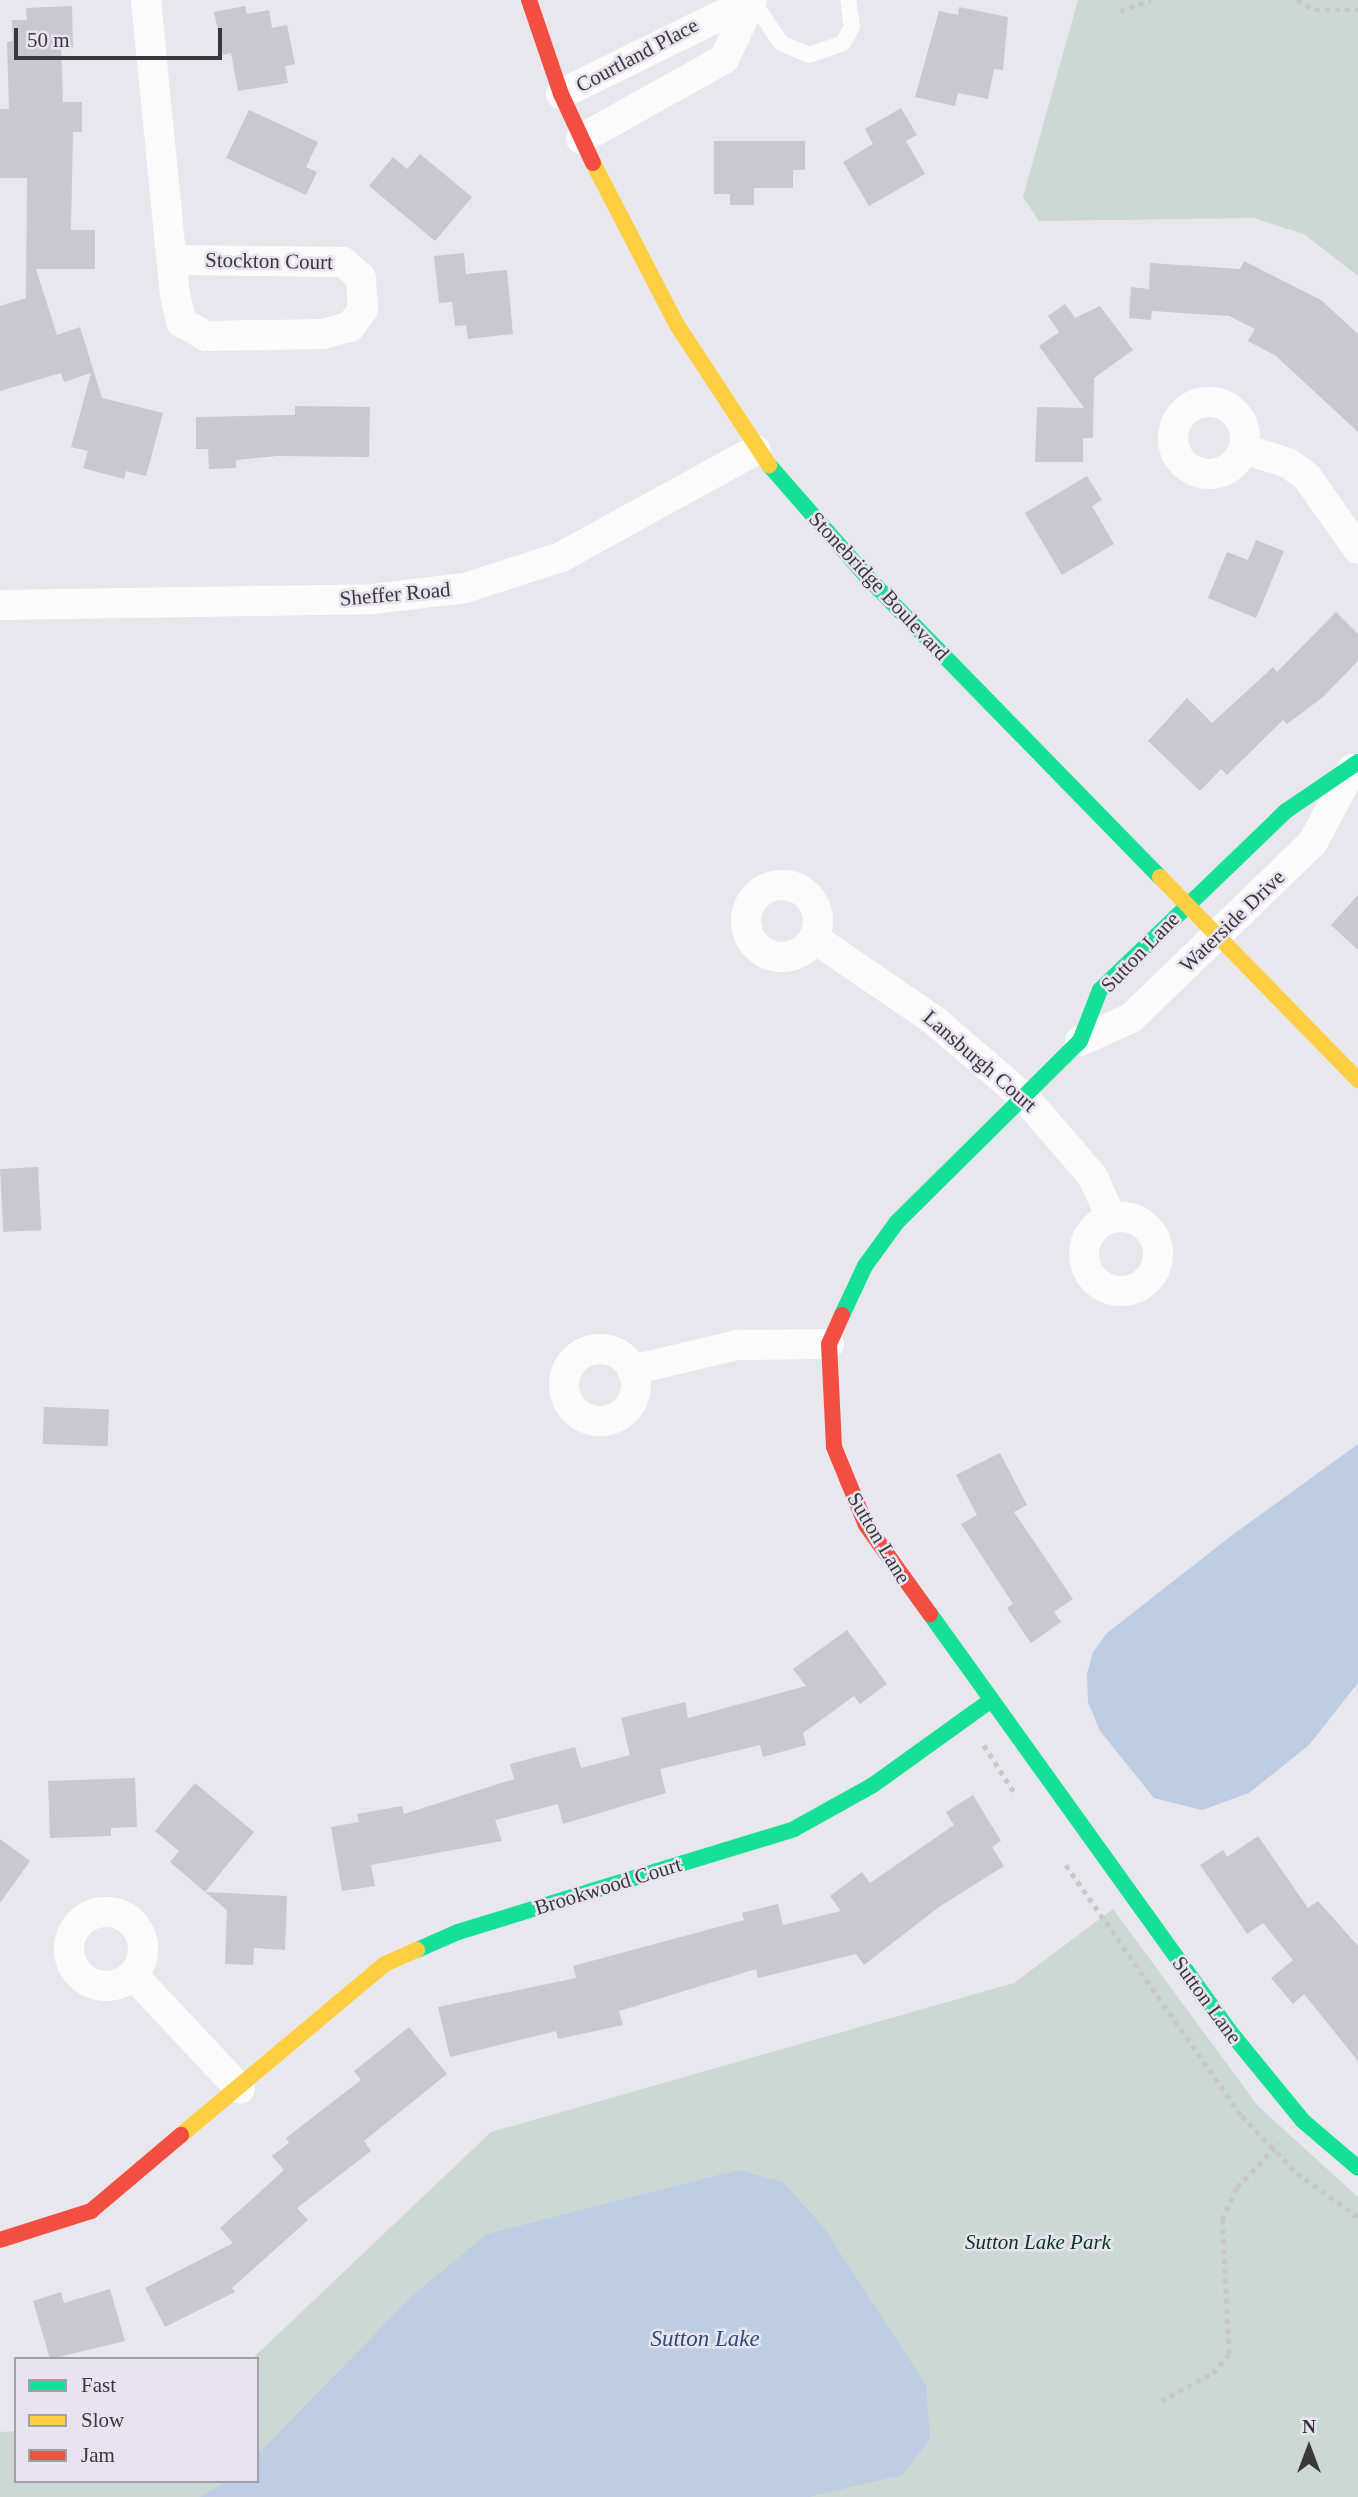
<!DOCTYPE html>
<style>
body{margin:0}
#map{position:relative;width:1358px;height:2497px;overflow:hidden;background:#e8e7ed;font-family:Georgia,serif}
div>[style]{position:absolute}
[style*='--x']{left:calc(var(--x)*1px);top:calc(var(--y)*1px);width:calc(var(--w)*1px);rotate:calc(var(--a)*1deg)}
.green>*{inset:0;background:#ccd8d3}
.water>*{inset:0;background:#bdcde3}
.building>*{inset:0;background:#c9c7d0;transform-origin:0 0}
.path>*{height:4.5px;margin-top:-2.25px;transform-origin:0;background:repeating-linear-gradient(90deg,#c8c8c9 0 5px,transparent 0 10px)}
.lane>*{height:16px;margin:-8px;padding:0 8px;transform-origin:8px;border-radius:8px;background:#fcfbfc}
.street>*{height:30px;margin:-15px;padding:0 15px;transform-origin:15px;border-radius:15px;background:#fcfbfc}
.street>.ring{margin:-15px;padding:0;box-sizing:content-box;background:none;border:30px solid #fcfbfc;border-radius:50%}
.fast>*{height:16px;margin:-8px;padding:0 8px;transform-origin:8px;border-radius:8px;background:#16e098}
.slow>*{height:16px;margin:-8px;padding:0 8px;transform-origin:8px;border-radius:8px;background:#ffcf43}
.jam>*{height:16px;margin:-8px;padding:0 8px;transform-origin:8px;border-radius:8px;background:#f24e42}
span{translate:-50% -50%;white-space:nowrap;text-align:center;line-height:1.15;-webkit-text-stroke:5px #e7e4f0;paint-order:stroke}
.street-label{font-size:21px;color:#39383c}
.park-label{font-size:21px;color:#073621;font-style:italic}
.water-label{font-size:23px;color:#2c4d75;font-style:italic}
.legend{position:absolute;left:14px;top:2357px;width:245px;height:126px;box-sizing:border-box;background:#e7e4f0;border:2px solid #a19fa8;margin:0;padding:9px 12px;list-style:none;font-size:21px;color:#39383c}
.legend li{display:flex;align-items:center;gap:14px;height:35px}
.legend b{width:35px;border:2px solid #a19fa8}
.north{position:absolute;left:1274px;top:2413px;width:70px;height:70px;-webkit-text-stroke:5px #e7e4f0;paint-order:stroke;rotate:0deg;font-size:19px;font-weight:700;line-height:28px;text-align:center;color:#39383c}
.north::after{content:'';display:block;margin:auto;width:24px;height:32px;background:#39383c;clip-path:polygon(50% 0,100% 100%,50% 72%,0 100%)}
.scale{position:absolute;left:14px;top:28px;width:208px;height:32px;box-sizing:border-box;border:4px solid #39383c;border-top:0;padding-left:9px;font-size:21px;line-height:24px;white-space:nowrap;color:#39383c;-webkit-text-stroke:5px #e7e4f0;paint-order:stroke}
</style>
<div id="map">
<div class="green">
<div style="clip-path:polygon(1078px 0,1358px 0,1358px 276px,1304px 234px,1253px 218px,1039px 221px,1023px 197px)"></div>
<div style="clip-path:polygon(1113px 1909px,1258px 2106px,1358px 2197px,1358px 2497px,0 2497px,0 2432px,16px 2431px,16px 2481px,257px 2481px,257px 2359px,252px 2359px,491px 2132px,1014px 1983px)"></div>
</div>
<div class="water">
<div style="clip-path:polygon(1358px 1444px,1358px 1683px,1309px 1745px,1249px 1793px,1202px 1810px,1154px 1798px,1100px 1731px,1088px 1702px,1087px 1674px,1093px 1652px,1107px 1633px,1231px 1536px)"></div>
<div style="clip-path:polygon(738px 2170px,783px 2182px,824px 2228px,926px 2385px,930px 2439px,902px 2475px,809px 2497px,200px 2497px,227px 2481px,257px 2481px,257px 2455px,413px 2295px,487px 2234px)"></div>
</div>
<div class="building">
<div style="clip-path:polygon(72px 6px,73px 47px,61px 47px,63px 102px,82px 102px,82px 132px,73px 132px,71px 230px,95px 230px,95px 269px,36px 269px,57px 335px,80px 327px,102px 398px,163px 413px,146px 476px,126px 471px,124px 479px,83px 468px,88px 451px,71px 447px,91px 373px,64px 382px,61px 373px,0 391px,0 306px,26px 298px,27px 178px,0 178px,0 109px,9px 109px,7px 42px,13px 41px,12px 20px,27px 20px,26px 8px)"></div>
<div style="clip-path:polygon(245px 6px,247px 14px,269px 10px,272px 28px,287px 25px,295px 64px,285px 66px,288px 83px,238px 91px,231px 53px,223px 55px,214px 12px)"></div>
<div style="clip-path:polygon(959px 7px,1008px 17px,1003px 70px,994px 69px,988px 99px,958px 93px,955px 106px,915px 97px,939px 11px,958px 15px)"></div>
<div style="clip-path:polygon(901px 108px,917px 135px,906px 141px,925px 174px,869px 206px,843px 162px,873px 144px,865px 129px)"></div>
<div style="clip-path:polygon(249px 110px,318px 142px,306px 167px,317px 172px,306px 195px,226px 158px)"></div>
<div style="clip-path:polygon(714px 141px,805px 141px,805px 170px,793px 170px,793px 188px,754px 188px,754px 205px,730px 205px,730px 194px,714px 194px)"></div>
<div style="clip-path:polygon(420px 154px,472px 197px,435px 241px,369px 186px,393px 157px,407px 169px)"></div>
<div style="clip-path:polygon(464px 253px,466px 274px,507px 270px,513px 334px,468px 339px,466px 325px,455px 326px,452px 302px,439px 303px,434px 256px)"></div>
<div style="clip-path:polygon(1244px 261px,1321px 300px,1358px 334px,1358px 432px,1276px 356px,1248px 341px,1255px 329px,1229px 316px,1152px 311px,1151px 320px,1129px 318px,1131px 287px,1149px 289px,1150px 263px,1240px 269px)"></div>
<div style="clip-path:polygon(1065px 304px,1075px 318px,1100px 306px,1133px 350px,1094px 378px,1093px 438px,1083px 438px,1083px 462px,1035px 462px,1037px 407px,1084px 408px,1039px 346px,1059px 332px,1048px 316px)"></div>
<div style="clip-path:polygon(295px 406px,370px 407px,369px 457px,277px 456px,236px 460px,236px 468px,209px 469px,208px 449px,196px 449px,196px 417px,295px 415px)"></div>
<div style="clip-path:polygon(1087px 476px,1102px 500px,1092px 506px,1114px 544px,1062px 575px,1025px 513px)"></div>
<div style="clip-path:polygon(1256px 540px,1284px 551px,1256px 618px,1208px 598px,1227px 552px,1248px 560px)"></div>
<div style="clip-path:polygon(1336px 612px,1358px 634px,1358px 661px,1323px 697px,1287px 724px,1283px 720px,1227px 775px,1221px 769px,1200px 791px,1148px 741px,1187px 698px,1212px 723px,1273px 667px,1277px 672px)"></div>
<div style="clip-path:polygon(1358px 895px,1358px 950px,1331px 925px)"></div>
<div style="left:38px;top:1167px;width:63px;height:38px;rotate:87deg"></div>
<div style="left:44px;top:1407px;width:65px;height:37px;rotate:2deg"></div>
<div style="clip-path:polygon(1000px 1453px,1027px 1505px,1014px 1512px,1073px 1599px,1054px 1612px,1061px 1622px,1031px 1643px,1007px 1608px,1013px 1604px,961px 1524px,977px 1515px,956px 1475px)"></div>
<div style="clip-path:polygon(847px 1630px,887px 1684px,860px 1704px,854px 1696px,803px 1733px,806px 1745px,763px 1757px,760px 1745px,660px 1769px,666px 1793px,563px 1824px,558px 1804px,495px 1820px,502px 1841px,371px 1865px,375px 1886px,342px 1891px,331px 1827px,359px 1822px,357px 1814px,402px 1806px,404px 1814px,514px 1779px,510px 1764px,575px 1747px,581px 1768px,630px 1755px,621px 1718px,685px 1702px,688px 1718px,806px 1686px,793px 1669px)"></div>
<div style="clip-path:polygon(135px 1778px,137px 1827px,111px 1828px,111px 1836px,50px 1838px,48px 1781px)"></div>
<div style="clip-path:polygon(195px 1783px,254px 1832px,205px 1892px,170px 1862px,179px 1851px,155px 1831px)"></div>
<div style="clip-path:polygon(973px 1795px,1001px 1841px,992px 1847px,1004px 1866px,939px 1907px,864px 1965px,856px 1954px,758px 1978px,756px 1969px,619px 2011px,623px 2025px,558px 2039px,556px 2031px,450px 2057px,438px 2007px,576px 1978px,573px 1966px,744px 1920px,742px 1913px,778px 1904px,783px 1925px,841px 1911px,830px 1896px,862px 1872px,870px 1883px,954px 1825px,946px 1812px)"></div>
<div style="clip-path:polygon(1258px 1836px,1308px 1908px,1318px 1901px,1358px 1946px,1358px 2061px,1304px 1994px,1293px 2004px,1271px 1978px,1293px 1960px,1263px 1923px,1247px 1934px,1200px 1865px,1223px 1850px,1227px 1857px)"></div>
<div style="clip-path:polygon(0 1839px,30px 1861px,0 1903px)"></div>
<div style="clip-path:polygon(205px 1892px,287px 1896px,285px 1950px,254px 1948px,253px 1965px,225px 1964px,227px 1910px)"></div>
<div style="clip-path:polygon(409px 2027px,447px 2074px,364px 2141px,371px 2151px,297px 2208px,308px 2220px,232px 2288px,235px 2292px,165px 2327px,145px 2288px,233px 2243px,220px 2228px,284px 2170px,272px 2156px,289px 2143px,286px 2138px,361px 2080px,354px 2071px)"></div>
<div style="clip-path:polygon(110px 2289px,125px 2341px,50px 2359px,33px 2301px,61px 2292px,64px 2303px)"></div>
</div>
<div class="path">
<div style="--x:1297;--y:0;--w:21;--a:29"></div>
<div style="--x:1315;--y:10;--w:43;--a:0"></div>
<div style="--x:1120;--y:11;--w:33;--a:-20"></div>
<div style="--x:984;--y:1745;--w:59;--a:57.4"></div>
<div style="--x:1066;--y:1865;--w:307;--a:55"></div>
<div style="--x:1242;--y:2116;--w:79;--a:46"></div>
<div style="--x:1297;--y:2173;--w:75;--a:35.8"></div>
<div style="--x:1161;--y:2401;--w:59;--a:-28.3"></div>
<div style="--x:1213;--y:2373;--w:25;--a:-50"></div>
<div style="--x:1229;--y:2354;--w:134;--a:-93"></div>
<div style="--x:1222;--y:2220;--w:36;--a:-66"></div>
<div style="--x:1237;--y:2187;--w:61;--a:-46.3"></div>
</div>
<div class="lane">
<div style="--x:752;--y:0;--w:52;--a:56"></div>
<div style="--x:781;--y:43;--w:30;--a:23"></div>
<div style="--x:809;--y:55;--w:36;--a:-19"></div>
<div style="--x:843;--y:43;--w:18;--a:-61"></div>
<div style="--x:852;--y:27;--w:27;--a:-98"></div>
</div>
<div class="street">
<div style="--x:146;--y:0;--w:296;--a:84.4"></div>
<div style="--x:175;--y:295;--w:28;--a:77"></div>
<div style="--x:181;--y:322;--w:29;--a:29"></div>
<div style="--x:206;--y:336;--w:117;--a:-1"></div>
<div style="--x:323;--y:334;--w:28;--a:-15"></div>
<div style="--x:350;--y:327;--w:22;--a:-54"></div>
<div style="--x:363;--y:309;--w:31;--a:-94"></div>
<div style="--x:361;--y:278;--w:24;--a:-138"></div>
<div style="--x:343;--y:262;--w:170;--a:-179.3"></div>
<div style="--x:561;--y:94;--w:213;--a:-26.2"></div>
<div style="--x:581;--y:139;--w:164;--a:-29.2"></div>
<div style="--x:724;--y:59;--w:65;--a:-64.6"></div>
<div class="ring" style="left:1173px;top:402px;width:42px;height:42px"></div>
<div style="--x:1244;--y:449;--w:46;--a:17.7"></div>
<div style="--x:1288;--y:463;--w:24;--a:36"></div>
<div style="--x:1307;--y:477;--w:88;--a:54.7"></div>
<div style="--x:0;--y:605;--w:373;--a:-0.9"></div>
<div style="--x:373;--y:599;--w:93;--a:-6.8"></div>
<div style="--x:465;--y:588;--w:101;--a:-17.9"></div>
<div style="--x:561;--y:557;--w:222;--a:-28.8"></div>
<div class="ring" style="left:746px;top:885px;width:42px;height:42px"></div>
<div style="--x:814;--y:938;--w:147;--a:34.4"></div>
<div style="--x:935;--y:1021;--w:120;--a:40.6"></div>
<div style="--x:1026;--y:1099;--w:103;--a:49.3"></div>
<div style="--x:1093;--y:1177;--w:44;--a:65.8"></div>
<div style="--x:1080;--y:1041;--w:56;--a:-24.3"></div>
<div style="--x:1131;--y:1018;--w:253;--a:-44"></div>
<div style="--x:1313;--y:842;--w:83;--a:-61.9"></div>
<div class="ring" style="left:1084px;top:1217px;width:44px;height:44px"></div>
<div class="ring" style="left:564px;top:1349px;width:42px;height:42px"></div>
<div style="--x:632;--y:1370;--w:108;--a:-13.4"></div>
<div style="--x:737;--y:1345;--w:92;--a:-0.6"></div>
<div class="ring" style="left:69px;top:1912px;width:44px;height:44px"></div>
<div style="--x:133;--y:1975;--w:156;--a:46.8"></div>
</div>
<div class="fast">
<div style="--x:769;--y:465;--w:150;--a:48.8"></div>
<div style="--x:868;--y:578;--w:418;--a:45.7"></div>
<div style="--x:842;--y:1315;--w:54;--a:-64.9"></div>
<div style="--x:865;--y:1266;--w:54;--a:-54"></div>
<div style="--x:897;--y:1222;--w:257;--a:-44.7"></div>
<div style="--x:1080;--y:1041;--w:55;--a:-68.6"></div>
<div style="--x:1100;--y:990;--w:258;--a:-43.9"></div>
<div style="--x:1286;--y:811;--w:87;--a:-34.2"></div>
<div style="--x:930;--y:1614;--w:516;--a:54.31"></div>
<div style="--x:1231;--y:2033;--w:114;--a:50.7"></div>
<div style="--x:1303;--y:2121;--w:72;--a:40.5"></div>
<div style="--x:417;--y:1950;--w:45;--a:-23.7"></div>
<div style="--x:458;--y:1932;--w:351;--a:-17"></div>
<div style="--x:794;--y:1829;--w:90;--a:-29.1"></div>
<div style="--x:873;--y:1785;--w:144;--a:-35.7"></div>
</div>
<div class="slow">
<div style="--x:593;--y:163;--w:182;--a:62.6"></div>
<div style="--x:677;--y:325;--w:168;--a:56.7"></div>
<div style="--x:1160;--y:877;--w:284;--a:45.7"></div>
<div style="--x:181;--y:2135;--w:266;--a:-40"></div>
<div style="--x:385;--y:1964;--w:35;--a:-24"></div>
</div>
<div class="jam">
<div style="--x:529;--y:0;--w:99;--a:71.2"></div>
<div style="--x:561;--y:94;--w:76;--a:65.1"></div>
<div style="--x:842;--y:1315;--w:32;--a:114"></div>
<div style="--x:829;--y:1344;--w:103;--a:87.2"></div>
<div style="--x:834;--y:1447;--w:84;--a:67.7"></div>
<div style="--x:866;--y:1525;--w:110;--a:54.3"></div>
<div style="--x:0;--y:2240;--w:96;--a:-17.7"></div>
<div style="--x:91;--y:2211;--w:118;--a:-40.2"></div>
</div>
<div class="street-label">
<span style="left:637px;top:55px;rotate:-28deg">Courtland Place</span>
<span style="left:269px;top:261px;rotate:1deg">Stockton Court</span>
<span style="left:879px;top:586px;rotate:47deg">Stonebridge Boulevard</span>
<span style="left:395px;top:594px;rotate:-5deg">Sheffer Road</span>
<span style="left:1232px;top:921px;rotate:-44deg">Waterside Drive</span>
<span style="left:1140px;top:952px;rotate:-46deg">Sutton Lane</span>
<span style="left:980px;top:1061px;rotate:41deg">Lansburgh Court</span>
<span style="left:879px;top:1538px;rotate:59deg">Sutton Lane</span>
<span style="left:608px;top:1886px;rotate:-17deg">Brookwood Court</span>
<span style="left:1207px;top:2000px;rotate:54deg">Sutton Lane</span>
</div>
<div class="park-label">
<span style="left:1038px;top:2242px">Sutton Lake Park</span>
</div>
<div class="water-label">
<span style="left:705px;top:2339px">Sutton Lake</span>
</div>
<ul class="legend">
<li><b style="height:9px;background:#16e098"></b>Fast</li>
<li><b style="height:9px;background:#ffcf43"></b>Slow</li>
<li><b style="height:9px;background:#f24e42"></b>Jam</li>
</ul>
<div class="north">N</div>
<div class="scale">50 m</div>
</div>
